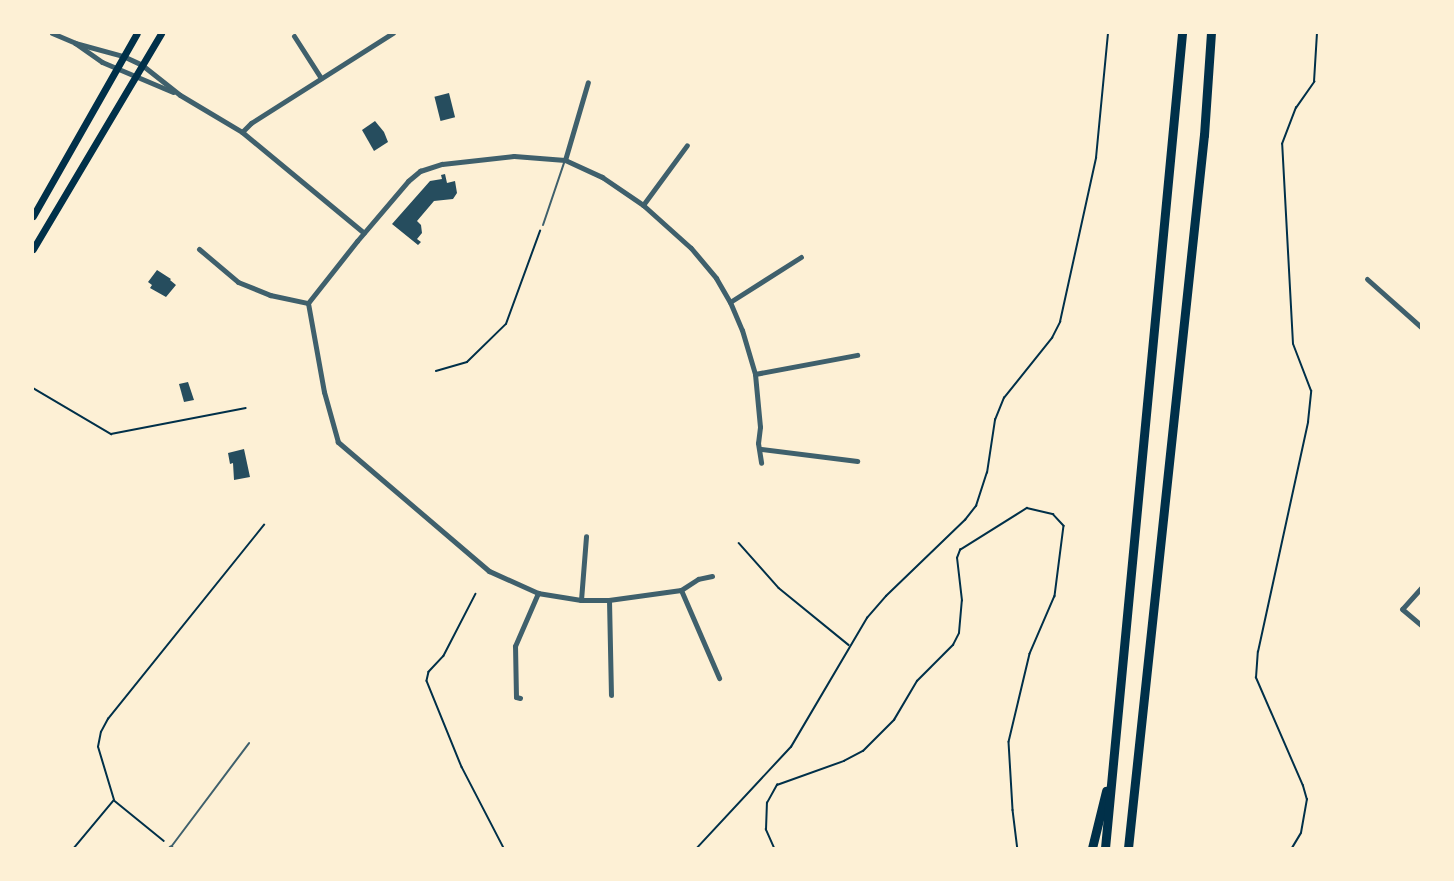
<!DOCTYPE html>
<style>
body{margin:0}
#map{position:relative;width:1454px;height:881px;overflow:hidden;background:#fdf0d5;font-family:"Exo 2",sans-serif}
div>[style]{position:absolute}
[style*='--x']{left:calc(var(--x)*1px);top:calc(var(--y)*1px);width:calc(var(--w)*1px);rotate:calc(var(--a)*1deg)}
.building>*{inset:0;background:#264d5e;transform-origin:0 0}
.path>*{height:1.5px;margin:-0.75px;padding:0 0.75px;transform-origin:0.75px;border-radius:0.75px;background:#003049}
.service>*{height:2px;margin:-1px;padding:0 1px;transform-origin:1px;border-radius:1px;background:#3f606c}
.minor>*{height:5px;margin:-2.5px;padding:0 2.5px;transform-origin:2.5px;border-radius:2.5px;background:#3f606c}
.secondary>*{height:7px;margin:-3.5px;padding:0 3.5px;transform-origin:3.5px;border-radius:3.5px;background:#003049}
.motorway>*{height:9px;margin:-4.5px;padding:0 4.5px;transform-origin:4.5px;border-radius:4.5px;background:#003049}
span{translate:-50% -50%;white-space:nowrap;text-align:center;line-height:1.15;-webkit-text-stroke:4.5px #fdf0d5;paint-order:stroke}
.frame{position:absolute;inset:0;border:34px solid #fdf0d5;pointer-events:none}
</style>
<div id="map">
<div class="building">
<div style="left:449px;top:93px;width:25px;height:15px;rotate:76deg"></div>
<div style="clip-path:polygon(375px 121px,384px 132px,388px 142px,374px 151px,362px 130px)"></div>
<div style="clip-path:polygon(445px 174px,447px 183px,455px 181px,457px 193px,453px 199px,434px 201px,417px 221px,421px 225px,422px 233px,417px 239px,421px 242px,418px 245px,392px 224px,430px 181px,442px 179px,441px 175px)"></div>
<div style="clip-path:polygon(157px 270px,171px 279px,170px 280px,176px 285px,166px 297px,150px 288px,152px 285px,148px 282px)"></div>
<div style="clip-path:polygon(188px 382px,194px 400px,184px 402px,179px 384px)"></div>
<div style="clip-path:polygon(244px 449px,250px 477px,234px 480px,233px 463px,230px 464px,228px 453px)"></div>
</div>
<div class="path">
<div style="--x:436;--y:371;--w:32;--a:-16"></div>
<div style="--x:467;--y:362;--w:54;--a:-44.3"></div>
<div style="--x:506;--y:324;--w:99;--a:-69.9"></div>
<div style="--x:33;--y:388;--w:91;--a:30.5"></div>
<div style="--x:111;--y:434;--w:137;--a:-10.9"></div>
<div style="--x:739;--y:543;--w:60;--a:48.4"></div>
<div style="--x:779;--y:588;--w:90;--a:39.2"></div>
<div style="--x:476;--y:594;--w:70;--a:117.3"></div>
<div style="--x:444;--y:656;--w:22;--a:133"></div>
<div style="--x:429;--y:672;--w:9;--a:103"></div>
<div style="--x:427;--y:681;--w:93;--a:67.9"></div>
<div style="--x:462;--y:767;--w:91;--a:62.6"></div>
<div style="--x:115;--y:801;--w:63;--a:39.2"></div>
<div style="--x:74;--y:848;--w:62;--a:-50.2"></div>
<div style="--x:114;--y:800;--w:55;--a:-106.8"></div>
<div style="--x:98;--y:747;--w:15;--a:-79"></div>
<div style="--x:101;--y:732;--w:15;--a:-62"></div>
<div style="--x:108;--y:719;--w:249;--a:-51.2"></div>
<div style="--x:375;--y:848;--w:55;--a:0"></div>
<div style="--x:697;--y:848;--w:138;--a:-47.1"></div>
<div style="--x:791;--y:747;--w:150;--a:-59.5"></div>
<div style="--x:867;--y:618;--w:29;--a:-49"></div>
<div style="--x:886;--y:596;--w:110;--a:-43.9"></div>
<div style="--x:965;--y:520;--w:18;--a:-52"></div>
<div style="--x:976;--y:506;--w:35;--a:-72"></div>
<div style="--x:987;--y:473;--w:54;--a:-81.4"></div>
<div style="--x:995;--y:420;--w:24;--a:-68"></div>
<div style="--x:1004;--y:398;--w:77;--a:-51.3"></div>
<div style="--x:1052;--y:338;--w:18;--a:-63"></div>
<div style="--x:1060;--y:322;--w:168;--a:-77.6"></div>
<div style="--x:1096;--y:158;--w:126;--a:-84.5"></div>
<div style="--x:774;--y:848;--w:20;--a:-114"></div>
<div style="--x:766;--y:830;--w:27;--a:-88"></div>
<div style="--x:767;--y:803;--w:21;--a:-61"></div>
<div style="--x:777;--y:785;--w:71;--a:-19.7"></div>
<div style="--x:844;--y:761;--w:21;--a:-28"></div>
<div style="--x:863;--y:751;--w:44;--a:-45"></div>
<div style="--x:894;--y:720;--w:45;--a:-59.5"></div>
<div style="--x:917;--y:681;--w:51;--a:-45"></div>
<div style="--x:953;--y:645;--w:13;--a:-63"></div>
<div style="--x:959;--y:633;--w:32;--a:-85"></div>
<div style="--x:962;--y:601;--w:43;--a:-96.6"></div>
<div style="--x:957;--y:558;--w:9;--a:-69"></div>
<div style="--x:960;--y:550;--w:79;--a:-32.1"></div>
<div style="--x:1027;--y:508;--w:27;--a:13"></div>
<div style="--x:1053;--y:514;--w:16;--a:47"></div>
<div style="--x:1064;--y:526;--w:71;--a:97.3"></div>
<div style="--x:1055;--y:596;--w:63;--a:113.3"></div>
<div style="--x:1030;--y:654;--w:90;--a:103.4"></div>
<div style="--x:1009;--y:742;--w:68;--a:86.6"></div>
<div style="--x:1013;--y:810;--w:38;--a:83"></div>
<div style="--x:1292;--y:848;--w:17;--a:-59"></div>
<div style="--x:1301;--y:833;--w:34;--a:-80"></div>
<div style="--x:1307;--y:800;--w:15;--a:-106"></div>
<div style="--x:1303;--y:786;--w:118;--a:-113.5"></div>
<div style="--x:1256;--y:678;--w:26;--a:-86"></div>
<div style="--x:1258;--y:652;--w:235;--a:-77.7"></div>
<div style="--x:1308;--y:422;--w:31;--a:-84"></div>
<div style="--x:1311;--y:391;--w:50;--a:-111"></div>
<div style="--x:1293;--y:344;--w:200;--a:-93.1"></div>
<div style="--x:1282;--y:144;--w:39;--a:-69"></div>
<div style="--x:1296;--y:108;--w:32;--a:-55"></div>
<div style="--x:1314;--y:82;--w:49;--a:-86.5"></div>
</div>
<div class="service">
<div style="--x:543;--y:225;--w:69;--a:-71.3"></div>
<div style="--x:171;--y:847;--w:130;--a:-53.1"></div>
</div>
<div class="minor">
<div style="--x:52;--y:33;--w:25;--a:23"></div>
<div style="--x:75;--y:43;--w:33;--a:35"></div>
<div style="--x:102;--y:62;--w:77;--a:22.9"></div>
<div style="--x:294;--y:36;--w:50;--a:57.3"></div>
<div style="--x:75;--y:43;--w:50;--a:15.2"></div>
<div style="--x:123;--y:56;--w:21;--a:25"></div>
<div style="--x:142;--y:65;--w:48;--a:38.3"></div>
<div style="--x:180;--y:95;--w:72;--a:30.8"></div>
<div style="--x:242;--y:132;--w:158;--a:39.6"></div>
<div style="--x:242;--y:132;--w:13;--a:-45"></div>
<div style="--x:251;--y:123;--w:168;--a:-32.4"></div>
<div style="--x:565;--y:160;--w:81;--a:-73.6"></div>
<div style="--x:643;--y:205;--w:74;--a:-53.7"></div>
<div style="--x:199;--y:249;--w:51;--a:40.2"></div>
<div style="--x:238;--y:282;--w:35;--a:22"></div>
<div style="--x:270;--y:295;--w:39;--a:12"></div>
<div style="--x:1367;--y:279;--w:72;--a:41.6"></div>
<div style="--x:730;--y:302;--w:84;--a:-32.4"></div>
<div style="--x:755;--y:374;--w:104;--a:-10.6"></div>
<div style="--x:761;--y:449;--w:97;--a:7.1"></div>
<div style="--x:712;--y:576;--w:14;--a:168"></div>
<div style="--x:698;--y:579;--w:20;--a:147"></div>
<div style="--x:681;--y:590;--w:73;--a:172.1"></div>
<div style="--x:609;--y:600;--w:28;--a:180"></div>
<div style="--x:581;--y:600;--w:44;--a:-170.8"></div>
<div style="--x:538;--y:593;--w:54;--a:-155.8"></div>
<div style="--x:489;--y:571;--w:199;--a:-139.5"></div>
<div style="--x:338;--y:442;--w:52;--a:-105.6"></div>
<div style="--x:324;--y:392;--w:90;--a:-100.2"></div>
<div style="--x:308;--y:303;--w:79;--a:-51.7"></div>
<div style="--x:357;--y:241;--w:79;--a:-49.6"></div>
<div style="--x:408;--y:181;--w:16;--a:-40"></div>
<div style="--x:420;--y:171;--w:23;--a:-18"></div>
<div style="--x:442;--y:164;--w:72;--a:-6.3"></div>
<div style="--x:514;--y:156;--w:51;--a:4.5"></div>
<div style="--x:565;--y:160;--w:41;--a:24.7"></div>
<div style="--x:602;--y:177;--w:50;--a:34.3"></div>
<div style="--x:643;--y:205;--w:64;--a:41.9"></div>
<div style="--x:691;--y:248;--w:39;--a:50"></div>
<div style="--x:716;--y:278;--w:28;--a:60"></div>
<div style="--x:730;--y:302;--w:30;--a:67"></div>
<div style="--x:742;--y:330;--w:46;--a:73.5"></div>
<div style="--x:755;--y:374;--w:53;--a:84.6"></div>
<div style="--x:760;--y:427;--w:16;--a:97"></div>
<div style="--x:758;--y:443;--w:20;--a:81"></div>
<div style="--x:1421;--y:588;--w:28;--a:132"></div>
<div style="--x:1402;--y:609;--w:25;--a:40"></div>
<div style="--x:681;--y:590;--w:96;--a:66.6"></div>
<div style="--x:581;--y:600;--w:64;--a:-85.5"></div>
<div style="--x:609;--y:600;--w:95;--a:88.8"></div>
<div style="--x:520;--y:698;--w:4;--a:-166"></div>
<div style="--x:516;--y:697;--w:51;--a:-91.1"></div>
<div style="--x:515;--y:646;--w:58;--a:-66.5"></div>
<div style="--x:170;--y:848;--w:1;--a:-45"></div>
</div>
<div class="secondary">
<div style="--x:33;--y:216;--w:210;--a:-60.4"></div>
<div style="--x:33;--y:249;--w:251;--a:-59.3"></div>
</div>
<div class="motorway">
<div style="--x:1092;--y:848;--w:59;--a:-76.2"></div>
<div style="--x:1105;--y:848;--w:819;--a:-84.6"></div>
<div style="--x:1128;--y:848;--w:717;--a:-83.92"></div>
<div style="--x:1204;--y:135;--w:102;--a:-86.1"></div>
</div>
<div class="frame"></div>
</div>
